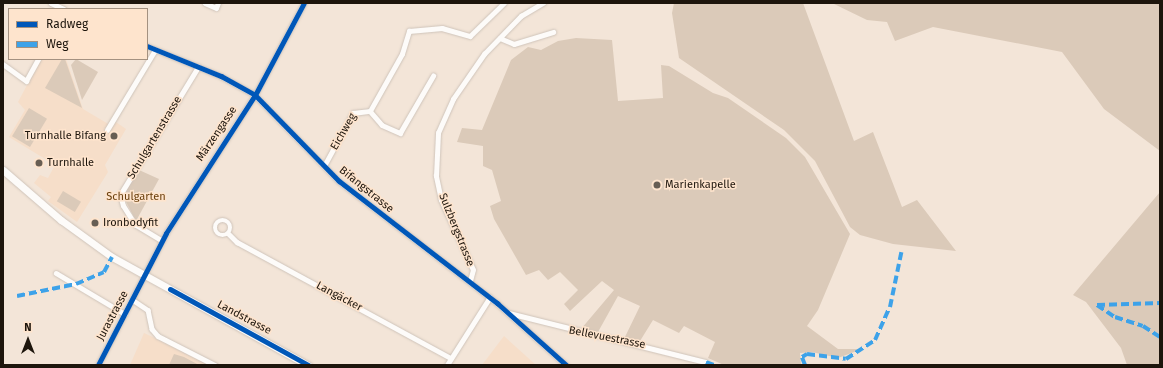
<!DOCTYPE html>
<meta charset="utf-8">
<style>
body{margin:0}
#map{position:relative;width:1163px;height:368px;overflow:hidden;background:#f3e5d8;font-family:"Fira Sans",sans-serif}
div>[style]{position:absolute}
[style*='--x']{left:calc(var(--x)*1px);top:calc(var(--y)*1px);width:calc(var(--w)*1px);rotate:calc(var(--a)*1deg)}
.built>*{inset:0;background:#f6dec9}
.green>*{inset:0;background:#dbcab9;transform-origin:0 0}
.roads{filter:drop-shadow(0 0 1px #cfc4ba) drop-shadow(0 0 1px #cfc4ba)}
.minor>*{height:4.5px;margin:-2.25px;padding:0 2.25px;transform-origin:2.25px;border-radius:2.25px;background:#fdfbf9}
.minor>.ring{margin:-2.25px;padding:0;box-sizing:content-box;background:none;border:4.5px solid #fdfbf9;border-radius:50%}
.secondary>*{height:7px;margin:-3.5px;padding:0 3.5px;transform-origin:3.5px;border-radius:3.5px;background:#fdfbf9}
.quiet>*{height:4px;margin-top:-2px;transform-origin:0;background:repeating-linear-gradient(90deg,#3da2e9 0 8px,transparent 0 12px)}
.cycleway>*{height:5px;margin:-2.5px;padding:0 2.5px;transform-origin:2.5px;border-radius:2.5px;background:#0057b8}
.dots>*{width:11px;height:11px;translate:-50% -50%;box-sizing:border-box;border:2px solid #fee4cd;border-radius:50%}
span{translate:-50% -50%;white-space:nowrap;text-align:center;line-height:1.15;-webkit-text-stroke:3px #fee4cd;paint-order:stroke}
.street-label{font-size:11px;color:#1d150c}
.poi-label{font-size:11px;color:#1d150c}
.right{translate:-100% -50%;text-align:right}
.left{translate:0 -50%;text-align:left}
.park-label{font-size:11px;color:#693f0c}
.frame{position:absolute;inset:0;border:4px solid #1d150c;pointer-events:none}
.legend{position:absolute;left:8px;top:8px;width:140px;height:52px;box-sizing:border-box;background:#fee4cd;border:1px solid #a49180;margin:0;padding:5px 7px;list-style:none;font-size:12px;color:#1d150c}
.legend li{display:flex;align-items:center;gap:8px;height:20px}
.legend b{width:20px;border:1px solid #a49180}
.north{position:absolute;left:8px;top:320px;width:40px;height:40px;-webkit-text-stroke:3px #fee4cd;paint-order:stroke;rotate:0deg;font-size:11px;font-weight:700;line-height:16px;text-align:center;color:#1d150c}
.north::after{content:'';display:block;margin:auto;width:14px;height:18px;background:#1d150c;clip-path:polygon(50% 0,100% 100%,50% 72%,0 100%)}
</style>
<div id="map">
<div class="built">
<div style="clip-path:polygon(41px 59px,66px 59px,83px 109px,110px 125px,113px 120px,126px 129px,105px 165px,108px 172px,77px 222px,48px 201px,51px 197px,34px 183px,40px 175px,48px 178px,55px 165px,9px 137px,25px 110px,18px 102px)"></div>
<div style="clip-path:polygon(144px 333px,206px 362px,208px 365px,130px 365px)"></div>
<div style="clip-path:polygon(504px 336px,536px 365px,482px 365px)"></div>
</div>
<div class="green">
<div style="clip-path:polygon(674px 3px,803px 3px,854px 141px,873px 132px,902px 207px,917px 200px,956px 251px,893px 244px,860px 235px,850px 227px,815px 161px,784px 130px,679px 58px,672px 13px)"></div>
<div style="clip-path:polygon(832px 3px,1160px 3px,1160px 151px,1104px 109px,1062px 52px,933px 27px,895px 41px,887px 22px,867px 20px)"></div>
<div style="clip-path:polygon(576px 38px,612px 40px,618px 101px,663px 98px,661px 65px,669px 66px,713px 93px,728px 98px,786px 138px,805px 157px,850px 234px,818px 310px,807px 326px,838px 349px,862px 349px,838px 358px,812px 352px,800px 353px,801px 365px,724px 365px,708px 358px,715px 342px,684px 326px,679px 333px,653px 320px,640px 341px,624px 339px,640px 306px,618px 296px,598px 332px,581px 329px,614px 290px,602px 281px,570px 311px,564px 304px,578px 290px,560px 272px,548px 280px,539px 270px,526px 275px,494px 219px,490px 206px,501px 201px,492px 170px,483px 166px,483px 146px,457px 142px,462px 128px,482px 130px,511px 60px,528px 47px,541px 50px,558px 41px)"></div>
<div style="clip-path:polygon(62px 59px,65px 59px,82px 108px,45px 88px)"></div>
<div style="clip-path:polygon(76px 59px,98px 72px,82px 100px,71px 65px)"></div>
<div style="left:29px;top:108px;width:21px;height:33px;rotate:31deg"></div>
<div style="clip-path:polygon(139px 170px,159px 179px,136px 221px,123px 196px)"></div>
<div style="left:63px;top:191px;width:21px;height:12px;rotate:31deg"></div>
<div style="clip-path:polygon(1160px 192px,1160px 365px,1127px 365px,1121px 348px,1086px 302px,1073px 295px)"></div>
<div style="clip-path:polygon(174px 354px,184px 357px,199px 365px,169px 365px)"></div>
</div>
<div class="roads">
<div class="minor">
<div style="--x:51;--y:3;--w:14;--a:25"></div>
<div style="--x:205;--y:3;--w:12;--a:24"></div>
<div style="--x:216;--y:8;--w:5;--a:-68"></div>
<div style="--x:500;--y:38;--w:15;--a:23"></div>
<div style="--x:514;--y:44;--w:41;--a:-17.1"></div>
<div style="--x:147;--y:46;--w:80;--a:22.1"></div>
<div style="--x:221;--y:76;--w:39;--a:29"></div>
<div style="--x:255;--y:95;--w:120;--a:45.7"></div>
<div style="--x:339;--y:181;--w:200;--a:37.7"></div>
<div style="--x:497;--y:303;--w:93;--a:41.9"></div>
<div style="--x:3;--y:64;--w:29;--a:36"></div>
<div style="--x:26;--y:81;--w:25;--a:-61"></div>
<div style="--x:370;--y:111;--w:65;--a:-60.7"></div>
<div style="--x:402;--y:54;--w:24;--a:-73"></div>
<div style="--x:409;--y:31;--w:33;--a:-5"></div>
<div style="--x:442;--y:28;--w:29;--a:16"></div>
<div style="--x:470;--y:36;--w:47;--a:-44.1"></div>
<div style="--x:370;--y:111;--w:18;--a:49"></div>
<div style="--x:382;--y:125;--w:20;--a:24"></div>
<div style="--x:400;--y:133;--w:66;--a:-59.9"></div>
<div style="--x:107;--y:130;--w:93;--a:-59"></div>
<div style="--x:324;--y:166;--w:60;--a:-61.3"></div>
<div style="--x:353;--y:113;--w:17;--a:-7"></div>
<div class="ring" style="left:215px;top:220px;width:11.5px;height:11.5px"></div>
<div style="--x:228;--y:233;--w:13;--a:45"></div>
<div style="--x:237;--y:242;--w:243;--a:28.5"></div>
<div style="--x:162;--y:241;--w:31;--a:-149"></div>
<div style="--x:135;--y:225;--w:22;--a:-122"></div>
<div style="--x:123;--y:206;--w:11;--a:-105"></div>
<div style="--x:120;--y:195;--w:150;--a:-58.6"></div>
<div style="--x:56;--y:273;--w:80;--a:30.7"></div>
<div style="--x:470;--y:281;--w:11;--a:-75"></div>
<div style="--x:473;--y:270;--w:77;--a:-114.6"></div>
<div style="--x:441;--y:200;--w:25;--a:-102"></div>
<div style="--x:436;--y:176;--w:43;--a:-87.3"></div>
<div style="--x:438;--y:133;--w:37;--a:-66"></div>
<div style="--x:453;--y:99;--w:55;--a:-55.4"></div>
<div style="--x:484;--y:54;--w:53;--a:-45.8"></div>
<div style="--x:521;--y:16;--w:26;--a:-31"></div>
<div style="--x:133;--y:300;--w:18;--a:34"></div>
<div style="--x:148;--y:310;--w:19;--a:78"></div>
<div style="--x:152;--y:329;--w:9;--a:49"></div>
<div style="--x:158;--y:336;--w:64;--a:27"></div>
<div style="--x:509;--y:313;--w:203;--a:14"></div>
<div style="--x:98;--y:365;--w:148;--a:-62.7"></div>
<div style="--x:166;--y:233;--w:164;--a:-57.2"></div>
<div style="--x:255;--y:95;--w:104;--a:-62"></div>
<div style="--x:447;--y:365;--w:80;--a:-57.7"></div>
</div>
<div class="secondary">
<div style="--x:3;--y:170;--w:77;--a:40.8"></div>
<div style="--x:61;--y:220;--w:63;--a:36"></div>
<div style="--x:112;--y:257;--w:224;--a:28.9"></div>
</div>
</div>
<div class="quiet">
<div style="--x:17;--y:296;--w:60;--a:-11.5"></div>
<div style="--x:76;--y:284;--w:30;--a:-23"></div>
<div style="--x:104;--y:272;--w:17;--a:-62"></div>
<div style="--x:1097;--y:305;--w:22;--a:34"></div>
<div style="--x:1115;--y:317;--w:29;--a:18"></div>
<div style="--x:1143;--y:326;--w:20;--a:33"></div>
<div style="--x:1097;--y:305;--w:63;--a:-1.8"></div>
<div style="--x:706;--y:362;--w:9;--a:21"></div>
<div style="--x:805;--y:365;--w:9;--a:-111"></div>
<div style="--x:802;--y:357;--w:6;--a:-31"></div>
<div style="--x:807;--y:354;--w:39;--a:7"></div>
<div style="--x:846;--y:359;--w:35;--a:-33"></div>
<div style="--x:875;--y:340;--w:36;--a:-66"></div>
<div style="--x:890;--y:307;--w:59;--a:-78.3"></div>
</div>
<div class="cycleway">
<div style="--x:147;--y:46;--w:80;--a:22.1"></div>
<div style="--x:221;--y:76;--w:39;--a:29"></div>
<div style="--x:255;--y:95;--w:120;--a:45.7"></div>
<div style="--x:339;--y:181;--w:200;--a:37.7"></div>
<div style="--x:497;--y:303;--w:93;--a:41.9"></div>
<div style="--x:170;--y:289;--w:158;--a:28.8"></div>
<div style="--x:98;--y:365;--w:148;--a:-62.7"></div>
<div style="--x:166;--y:233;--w:164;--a:-57.2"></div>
<div style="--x:255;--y:95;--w:104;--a:-62"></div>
</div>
<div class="dots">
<div style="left:114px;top:136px;background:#685e53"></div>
<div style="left:39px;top:163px;background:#685e53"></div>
<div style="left:657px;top:185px;background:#685e53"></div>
<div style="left:95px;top:223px;background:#685e53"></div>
</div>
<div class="street-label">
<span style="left:344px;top:132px;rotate:-60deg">Eichweg</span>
<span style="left:217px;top:134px;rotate:-56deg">Märzengasse</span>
<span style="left:155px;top:138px;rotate:-59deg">Schulgartenstrasse</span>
<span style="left:366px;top:190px;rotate:39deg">Bifangstrasse</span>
<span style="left:456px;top:230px;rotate:68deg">Sulzbergstrasse</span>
<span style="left:339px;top:297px;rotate:28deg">Langäcker</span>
<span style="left:113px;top:316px;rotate:-62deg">Jurastrasse</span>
<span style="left:244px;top:318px;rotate:28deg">Landstrasse</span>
<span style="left:607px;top:338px;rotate:11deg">Bellevuestrasse</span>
</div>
<div class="poi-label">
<span class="right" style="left:106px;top:136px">Turnhalle Bifang</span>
<span class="left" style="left:47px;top:163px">Turnhalle</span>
<span class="left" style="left:665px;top:185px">Marienkapelle</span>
<span class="left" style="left:103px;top:223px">Ironbodyfit</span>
</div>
<div class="park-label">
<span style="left:136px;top:197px">Schulgarten</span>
</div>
<div class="frame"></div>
<ul class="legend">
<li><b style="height:5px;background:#0057b8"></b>Radweg</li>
<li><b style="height:5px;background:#3da2e9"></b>Weg</li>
</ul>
<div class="north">N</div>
</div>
